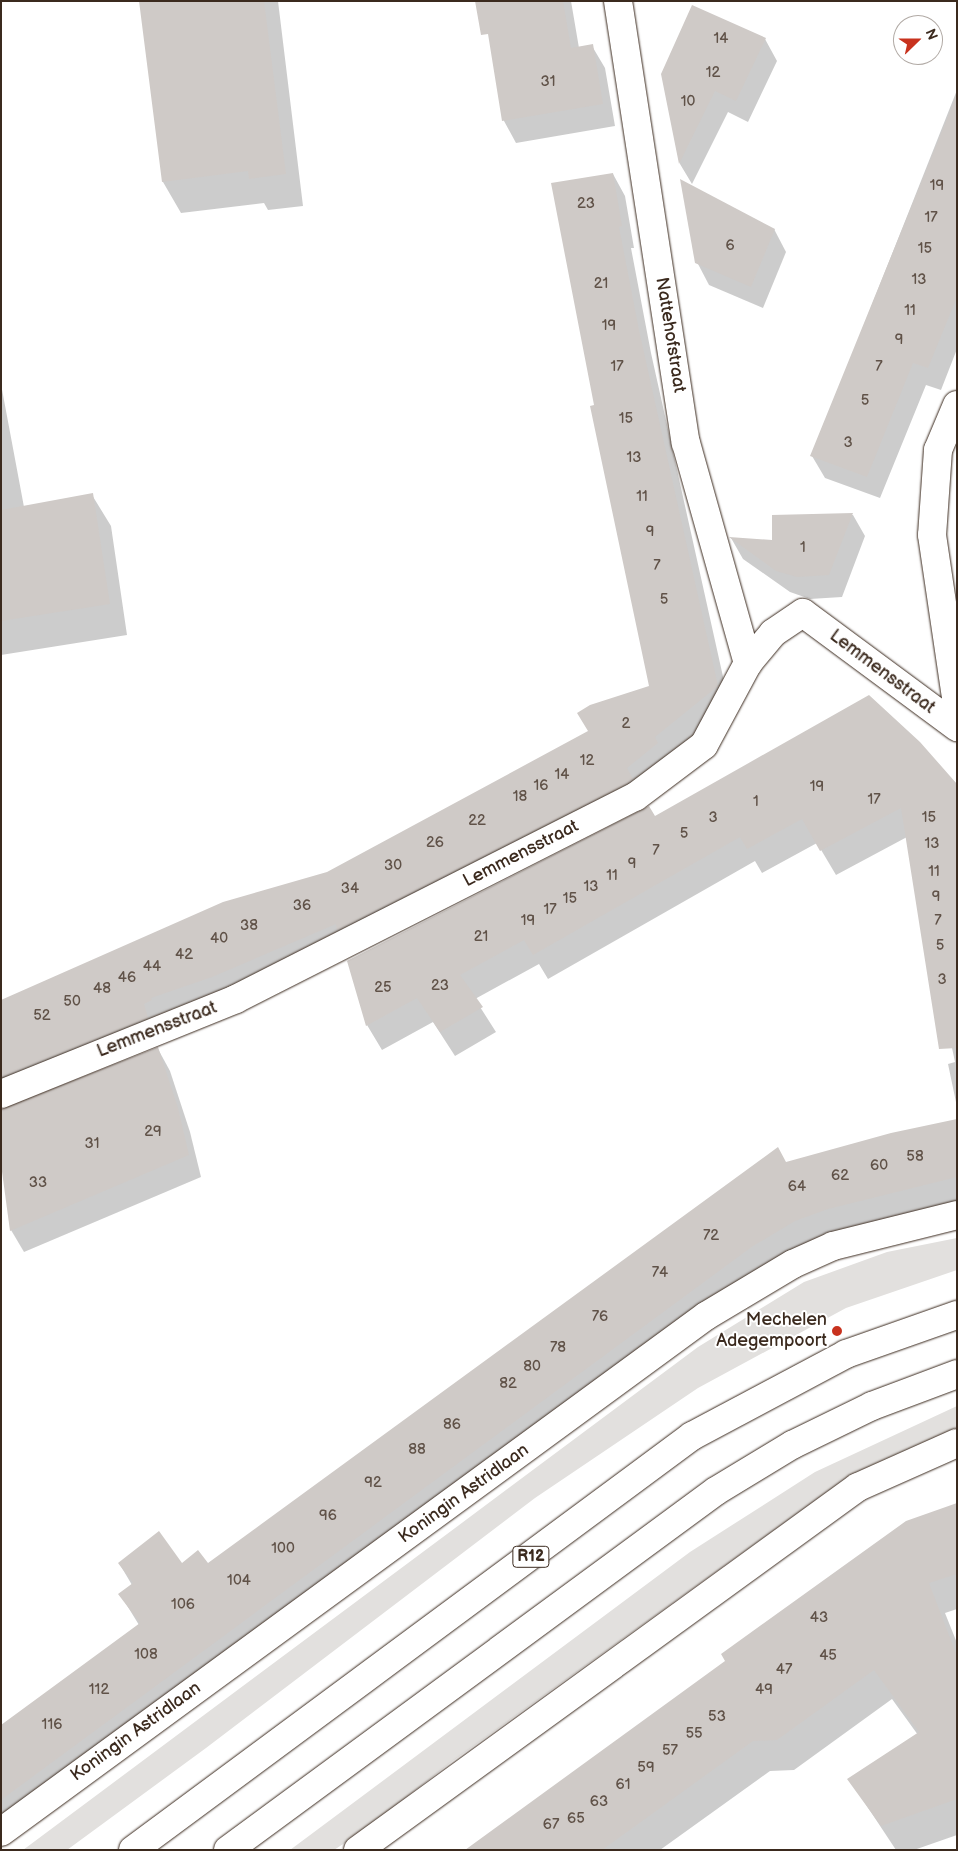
<!DOCTYPE html>
<style>
body{margin:0}
#map{position:relative;width:958px;height:1851px;overflow:hidden;background:#fff;font-family:"Balsamiq Sans",sans-serif}
div>[style]{position:absolute}
[style*='--x']{left:calc(var(--x)*1px);top:calc(var(--y)*1px);width:calc(var(--w)*1px);rotate:calc(var(--a)*1deg)}
.green>*{inset:0;background:#e2e0de}
.shadow>*{inset:0;background:#0003}
.building>*{inset:0;background:#cfcac7}
.roads{filter:drop-shadow(0 0 1px #3b2a1e) drop-shadow(0 0 1px #3b2a1e)}
.minor>*{height:28px;margin:-14px;padding:0 14px;transform-origin:14px;border-radius:14px;background:#fff}
.primary>*{height:28px;margin:-14px;padding:0 14px;transform-origin:14px;border-radius:14px;background:#fff}
.dots>*{width:14px;height:14px;translate:-50% -50%;box-sizing:border-box;border:2px solid #fff;border-radius:50%}
span{translate:-50% -50%;white-space:nowrap;text-align:center;line-height:1.15;-webkit-text-stroke:4px #fff;paint-order:stroke}
.number-label{font-size:15px;color:#605248}
.number-label span{-webkit-text-stroke-width:0}
.shield-label span{padding:1px 4px;background:#fff;border:1px solid;border-radius:4px;-webkit-text-stroke-width:0}
.shield-label{font-size:16px;color:#3b2a1e;font-weight:700}
.street-label{font-size:18px;color:#3b2a1e}
.poi-label{font-size:18px;color:#3b2a1e}
.right{translate:-100% -50%;text-align:right}
.frame{position:absolute;inset:0;border:2px solid #3b2a1e;pointer-events:none}
.north{position:absolute;left:893px;top:15px;width:50px;height:50px;box-sizing:border-box;background:#fff;border:1px solid #b1aaa5;border-radius:50%;rotate:68deg;font-size:14px;font-weight:700;line-height:20px;text-align:center;color:#3b2a1e}
.north::after{content:'';display:block;margin:auto;width:18px;height:22px;background:#c8321e;clip-path:polygon(50% 0,100% 100%,50% 72%,0 100%)}
</style>
<div id="map">
<div class="green">
<div style="clip-path:polygon(957px 1238px,957px 1270px,846px 1308px,698px 1388px,535px 1498px,206px 1748px,67px 1850px,23px 1850px,698px 1347px,804px 1282px,887px 1252px)"></div>
<div style="clip-path:polygon(957px 1406px,957px 1431px,848px 1477px,450px 1763px,363px 1831px,334px 1850px,290px 1850px,690px 1552px,815px 1472px)"></div>
</div>
<div class="shadow">
<div style="clip-path:polygon(140px 1px,278px 1px,303px 206px,268px 210px,264px 203px,181px 213px,163px 182px)"></div>
<div style="clip-path:polygon(510px 1px,571px 1px,579px 48px,592px 46px,605px 68px,615px 126px,516px 143px,504px 121px)"></div>
<div style="clip-path:polygon(765px 39px,777px 61px,748px 122px,728px 112px,692px 184px,680px 164px,662px 74px)"></div>
<div style="clip-path:polygon(957px 90px,957px 349px,941px 390px,926px 385px,880px 498px,825px 478px,812px 456px)"></div>
<div style="clip-path:polygon(613px 174px,625px 196px,634px 248px,631px 248px,651px 353px,730px 708px,669px 765px,163px 1023px,1px 1099px,1px 1002px,328px 873px,590px 732px,650px 687px,596px 406px)"></div>
<div style="clip-path:polygon(774px 229px,786px 252px,763px 308px,709px 285px,697px 262px)"></div>
<div style="clip-path:polygon(1px 384px,24px 507px,92px 495px,111px 526px,127px 635px,1px 655px)"></div>
<div style="clip-path:polygon(853px 515px,865px 536px,842px 597px,810px 599px,790px 592px,743px 559px,731px 538px,773px 541px,773px 516px)"></div>
<div style="clip-path:polygon(957px 786px,957px 1107px,948px 1064px,955px 1062px,907px 837px,836px 875px,817px 843px,762px 873px,755px 861px,548px 979px,539px 964px,475px 999px,496px 1032px,455px 1056px,433px 1022px,382px 1050px,367px 1025px,348px 961px,655px 818px)"></div>
<div style="clip-path:polygon(158px 1049px,170px 1071px,190px 1132px,201px 1177px,24px 1252px,11px 1230px)"></div>
<div style="clip-path:polygon(957px 1121px,957px 1204px,809px 1246px,1px 1835px,1px 1727px,139px 1625px,120px 1594px,132px 1585px,119px 1563px,207px 1565px,786px 1163px)"></div>
<div style="clip-path:polygon(957px 1504px,957px 1609px,945px 1613px,957px 1643px,957px 1835px,914px 1850px,896px 1850px,849px 1779px,918px 1735px,892px 1699px,794px 1770px,770px 1771px,660px 1850px,468px 1850px)"></div>
</div>
<div class="building">
<div style="clip-path:polygon(139px 1px,264px 1px,286px 174px,249px 179px,248px 171px,162px 182px)"></div>
<div style="clip-path:polygon(475px 1px,563px 1px,571px 48px,593px 44px,603px 104px,502px 121px,488px 34px,481px 35px)"></div>
<div style="clip-path:polygon(692px 5px,766px 38px,736px 101px,715px 91px,679px 164px,661px 74px)"></div>
<div style="clip-path:polygon(957px 94px,957px 297px,928px 368px,913px 363px,867px 477px,810px 456px)"></div>
<div style="clip-path:polygon(613px 173px,622px 226px,619px 227px,639px 330px,718px 686px,655px 737px,658px 743px,627px 768px,633px 779px,627px 784px,337px 930px,336px 924px,212px 977px,151px 998px,152px 1000px,144px 1004px,148px 1018px,1px 1077px,1px 1000px,223px 902px,327px 872px,588px 731px,577px 713px,590px 705px,649px 686px,590px 406px,594px 405px,551px 183px)"></div>
<div style="clip-path:polygon(680px 179px,775px 229px,751px 287px,695px 263px)"></div>
<div style="clip-path:polygon(93px 493px,110px 604px,1px 621px,1px 510px)"></div>
<div style="clip-path:polygon(853px 513px,829px 575px,797px 577px,776px 571px,729px 537px,772px 540px,772px 515px)"></div>
<div style="clip-path:polygon(869px 695px,920px 742px,957px 784px,957px 1048px,939px 1049px,901px 808px,820px 851px,802px 819px,747px 849px,740px 837px,533px 955px,524px 940px,460px 975px,483px 1007px,440px 1032px,417px 998px,366px 1026px,347px 961px,649px 806px,655px 816px)"></div>
<div style="clip-path:polygon(158px 1047px,178px 1108px,189px 1155px,10px 1231px,1px 1164px,1px 1109px)"></div>
<div style="clip-path:polygon(957px 1119px,957px 1177px,828px 1209px,795px 1221px,753px 1246px,1px 1800px,1px 1725px,140px 1623px,118px 1594px,133px 1583px,118px 1563px,159px 1531px,182px 1563px,198px 1550px,208px 1563px,778px 1147px,786px 1162px,891px 1133px)"></div>
<div style="clip-path:polygon(957px 1503px,957px 1574px,929px 1583px,957px 1656px,957px 1799px,881px 1826px,847px 1779px,919px 1732px,874px 1670px,777px 1740px,753px 1741px,602px 1850px,465px 1850px,725px 1661px,721px 1654px,906px 1521px)"></div>
</div>
<div class="roads">
<div class="minor">
<div style="--x:618;--y:1;--w:447;--a:81.3"></div>
<div style="--x:686;--y:443;--w:229;--a:74.3"></div>
<div style="--x:957;--y:405;--w:49;--a:112.9"></div>
<div style="--x:938;--y:450;--w:85;--a:94"></div>
<div style="--x:932;--y:535;--w:172;--a:81.6"></div>
<div style="--x:1;--y:1094;--w:253;--a:-22"></div>
<div style="--x:236;--y:999;--w:447;--a:-26.9"></div>
<div style="--x:635;--y:797;--w:86;--a:-37"></div>
<div style="--x:704;--y:745;--w:93;--a:-61.8"></div>
<div style="--x:748;--y:663;--w:39;--a:-50"></div>
<div style="--x:773;--y:633;--w:36;--a:-34"></div>
<div style="--x:803;--y:613;--w:192;--a:36.5"></div>
<div style="--x:1;--y:1832;--w:874;--a:-36.2"></div>
<div style="--x:706;--y:1316;--w:101;--a:-30.9"></div>
<div style="--x:793;--y:1264;--w:44;--a:-24.2"></div>
<div style="--x:833;--y:1246;--w:128;--a:-14"></div>
<div style="--x:228;--y:1850;--w:606;--a:-36.34"></div>
<div style="--x:716;--y:1491;--w:89;--a:-31.2"></div>
<div style="--x:792;--y:1445;--w:89;--a:-26"></div>
<div style="--x:872;--y:1406;--w:91;--a:-20.6"></div>
<div style="--x:358;--y:1850;--w:618;--a:-35.98"></div>
<div style="--x:858;--y:1487;--w:108;--a:-24"></div>
</div>
<div class="primary">
<div style="--x:133;--y:1850;--w:696;--a:-36.52"></div>
<div style="--x:692;--y:1436;--w:174;--a:-28"></div>
<div style="--x:846;--y:1354;--w:118;--a:-19.4"></div>
</div>
</div>
<div class="dots">
<div style="left:837px;top:1331px;background:#c8321e"></div>
</div>
<div class="number-label">
<span style="left:721px;top:39px">14</span>
<span style="left:713px;top:73px">12</span>
<span style="left:548px;top:82px">31</span>
<span style="left:688px;top:102px">10</span>
<span style="left:937px;top:186px">19</span>
<span style="left:586px;top:204px">23</span>
<span style="left:931px;top:218px">17</span>
<span style="left:730px;top:246px">6</span>
<span style="left:925px;top:249px">15</span>
<span style="left:919px;top:280px">13</span>
<span style="left:601px;top:284px">21</span>
<span style="left:910px;top:311px">11</span>
<span style="left:609px;top:326px">19</span>
<span style="left:899px;top:340px">9</span>
<span style="left:617px;top:367px">17</span>
<span style="left:879px;top:367px">7</span>
<span style="left:865px;top:401px">5</span>
<span style="left:626px;top:419px">15</span>
<span style="left:848px;top:443px">3</span>
<span style="left:634px;top:458px">13</span>
<span style="left:642px;top:497px">11</span>
<span style="left:650px;top:532px">9</span>
<span style="left:803px;top:548px">1</span>
<span style="left:657px;top:566px">7</span>
<span style="left:664px;top:600px">5</span>
<span style="left:626px;top:724px">2</span>
<span style="left:587px;top:761px">12</span>
<span style="left:562px;top:775px">14</span>
<span style="left:541px;top:786px">16</span>
<span style="left:817px;top:787px">19</span>
<span style="left:520px;top:797px">18</span>
<span style="left:874px;top:800px">17</span>
<span style="left:756px;top:802px">1</span>
<span style="left:713px;top:818px">3</span>
<span style="left:929px;top:818px">15</span>
<span style="left:477px;top:821px">22</span>
<span style="left:684px;top:834px">5</span>
<span style="left:435px;top:843px">26</span>
<span style="left:932px;top:844px">13</span>
<span style="left:656px;top:851px">7</span>
<span style="left:632px;top:864px">9</span>
<span style="left:393px;top:866px">30</span>
<span style="left:934px;top:872px">11</span>
<span style="left:612px;top:876px">11</span>
<span style="left:591px;top:887px">13</span>
<span style="left:350px;top:889px">34</span>
<span style="left:936px;top:897px">9</span>
<span style="left:570px;top:899px">15</span>
<span style="left:302px;top:906px">36</span>
<span style="left:550px;top:910px">17</span>
<span style="left:528px;top:921px">19</span>
<span style="left:938px;top:921px">7</span>
<span style="left:249px;top:926px">38</span>
<span style="left:481px;top:937px">21</span>
<span style="left:219px;top:939px">40</span>
<span style="left:940px;top:946px">5</span>
<span style="left:184px;top:955px">42</span>
<span style="left:152px;top:967px">44</span>
<span style="left:127px;top:978px">46</span>
<span style="left:942px;top:980px">3</span>
<span style="left:440px;top:986px">23</span>
<span style="left:383px;top:988px">25</span>
<span style="left:102px;top:989px">48</span>
<span style="left:72px;top:1002px">50</span>
<span style="left:42px;top:1016px">52</span>
<span style="left:153px;top:1132px">29</span>
<span style="left:92px;top:1144px">31</span>
<span style="left:915px;top:1157px">58</span>
<span style="left:879px;top:1166px">60</span>
<span style="left:840px;top:1176px">62</span>
<span style="left:38px;top:1183px">33</span>
<span style="left:797px;top:1187px">64</span>
<span style="left:711px;top:1236px">72</span>
<span style="left:660px;top:1273px">74</span>
<span style="left:600px;top:1317px">76</span>
<span style="left:558px;top:1348px">78</span>
<span style="left:532px;top:1367px">80</span>
<span style="left:508px;top:1384px">82</span>
<span style="left:452px;top:1425px">86</span>
<span style="left:417px;top:1450px">88</span>
<span style="left:373px;top:1483px">92</span>
<span style="left:328px;top:1516px">96</span>
<span style="left:283px;top:1549px">100</span>
<span style="left:239px;top:1581px">104</span>
<span style="left:183px;top:1605px">106</span>
<span style="left:819px;top:1618px">43</span>
<span style="left:146px;top:1655px">108</span>
<span style="left:828px;top:1656px">45</span>
<span style="left:784px;top:1670px">47</span>
<span style="left:99px;top:1690px">112</span>
<span style="left:764px;top:1690px">49</span>
<span style="left:717px;top:1717px">53</span>
<span style="left:52px;top:1725px">116</span>
<span style="left:694px;top:1734px">55</span>
<span style="left:670px;top:1751px">57</span>
<span style="left:646px;top:1768px">59</span>
<span style="left:623px;top:1785px">61</span>
<span style="left:599px;top:1802px">63</span>
<span style="left:576px;top:1819px">65</span>
<span style="left:551px;top:1825px">67</span>
</div>
<div class="shield-label">
<span style="left:531px;top:1557px">R12</span>
</div>
<div class="street-label">
<span style="left:670px;top:335px;rotate:81deg">Nattehofstraat</span>
<span style="left:882px;top:672px;rotate:37deg">Lemmensstraat</span>
<span style="left:521px;top:854px;rotate:-27deg">Lemmensstraat</span>
<span style="left:157px;top:1030px;rotate:-21deg">Lemmensstraat</span>
<span style="left:464px;top:1494px;rotate:-36deg">Koningin Astridlaan</span>
<span style="left:136px;top:1732px;rotate:-36deg">Koningin Astridlaan</span>
</div>
<div class="poi-label">
<span class="right" style="left:827px;top:1331px">Mechelen<br>Adegempoort</span>
</div>
<div class="frame"></div>
<div class="north">N</div>
</div>
